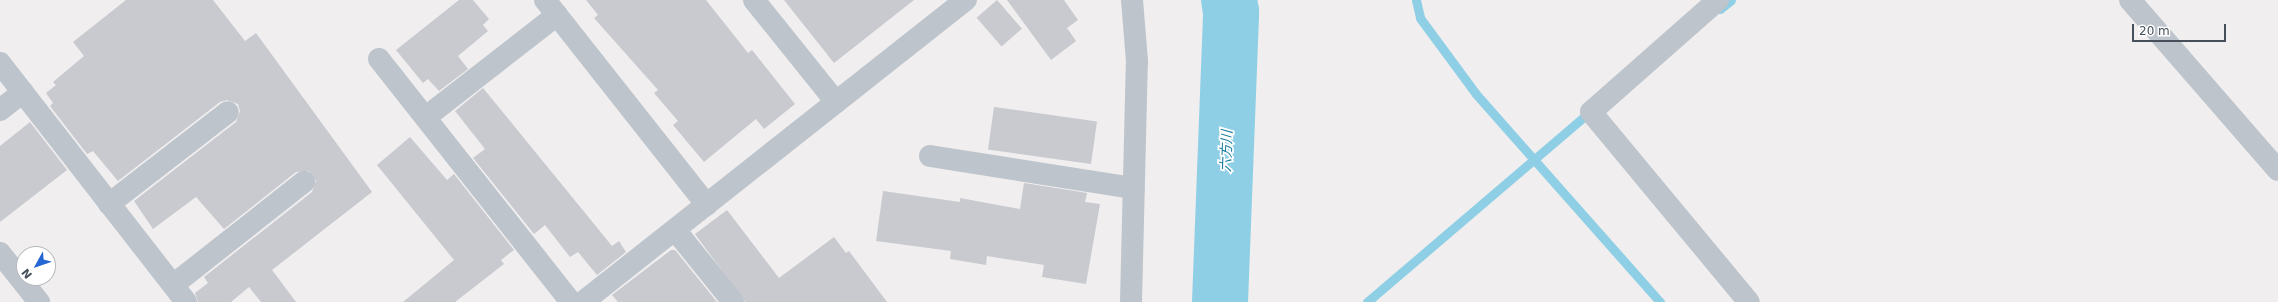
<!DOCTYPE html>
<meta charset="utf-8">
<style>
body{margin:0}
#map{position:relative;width:2278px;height:302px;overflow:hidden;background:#f0eeee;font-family:"DejaVu Sans","Noto Sans JP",sans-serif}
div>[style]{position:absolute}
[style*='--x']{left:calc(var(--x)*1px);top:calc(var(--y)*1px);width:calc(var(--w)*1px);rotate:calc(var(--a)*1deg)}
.stream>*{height:9px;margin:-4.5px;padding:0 4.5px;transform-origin:4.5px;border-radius:4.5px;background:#8ecfe6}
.river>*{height:56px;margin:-28px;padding:0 28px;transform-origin:28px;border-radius:28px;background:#8ecfe6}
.building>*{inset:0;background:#c8cad0;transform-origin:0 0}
.minor>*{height:22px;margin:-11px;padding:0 11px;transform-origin:11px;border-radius:11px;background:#bdc4cc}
span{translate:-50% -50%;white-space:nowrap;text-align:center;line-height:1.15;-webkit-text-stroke:3.5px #fff;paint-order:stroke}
.water-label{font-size:14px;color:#157a9f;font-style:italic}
.north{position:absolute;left:16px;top:246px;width:40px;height:40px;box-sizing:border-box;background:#fff;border:1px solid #b5b9bd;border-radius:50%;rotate:230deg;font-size:11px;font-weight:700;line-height:16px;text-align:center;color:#47505a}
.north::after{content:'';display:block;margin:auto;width:14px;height:18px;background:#2467d4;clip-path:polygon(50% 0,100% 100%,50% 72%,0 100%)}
.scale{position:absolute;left:2132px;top:24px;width:94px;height:18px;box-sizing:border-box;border:2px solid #47505a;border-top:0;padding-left:5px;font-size:12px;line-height:14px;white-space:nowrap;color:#47505a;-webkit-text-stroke:3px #fff;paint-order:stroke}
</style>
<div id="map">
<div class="stream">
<div style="--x:1416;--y:0;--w:18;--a:77"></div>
<div style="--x:1420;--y:18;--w:94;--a:53.6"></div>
<div style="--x:1476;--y:94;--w:278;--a:48.5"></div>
<div style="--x:1720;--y:9;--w:14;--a:-39"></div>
<div style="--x:1367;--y:302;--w:294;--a:-40.5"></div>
</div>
<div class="river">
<div style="--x:1220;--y:302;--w:290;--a:-87.8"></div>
<div style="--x:1231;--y:12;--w:12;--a:-99"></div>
</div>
<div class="building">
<div style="clip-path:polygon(126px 0,213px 0,245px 41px,256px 33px,372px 192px,272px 270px,296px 302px,261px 302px,249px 287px,231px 302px,198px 302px,195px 293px,208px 283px,204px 277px,312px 192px,316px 181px,309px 171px,296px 172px,224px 229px,196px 197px,153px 229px,134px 201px,236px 122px,240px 111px,238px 104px,227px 100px,220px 102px,118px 181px,93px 151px,87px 154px,50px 106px,53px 103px,46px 93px,56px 85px,53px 82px,84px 56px,73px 42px)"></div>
<div style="clip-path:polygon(459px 0,473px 0,489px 19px,483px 25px,488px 31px,458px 56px,468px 69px,439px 91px,428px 79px,423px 83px,396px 50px)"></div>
<div style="clip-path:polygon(586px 0,706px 0,748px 53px,752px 50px,795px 104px,764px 129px,756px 119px,704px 162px,673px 125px,678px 121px,654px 93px,658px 90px,594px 18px,598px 15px)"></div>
<div style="clip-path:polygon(784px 0,914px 0,834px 63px)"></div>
<div style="left:997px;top:0;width:38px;height:27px;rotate:49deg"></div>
<div style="clip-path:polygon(1007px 0,1064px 0,1078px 20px,1067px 28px,1076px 41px,1051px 60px)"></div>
<div style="clip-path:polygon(483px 88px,612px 246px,619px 241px,626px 252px,597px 275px,578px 252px,570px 257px,545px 225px,534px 234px,473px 158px,485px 149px,455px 111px)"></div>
<div style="left:994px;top:107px;width:104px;height:43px;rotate:8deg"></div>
<div style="clip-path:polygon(30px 122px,67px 170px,0 222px,0 146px)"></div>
<div style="clip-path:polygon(410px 137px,447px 180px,454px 174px,514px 250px,501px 260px,504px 264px,455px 302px,403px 302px,454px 260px,377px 165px)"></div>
<div style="clip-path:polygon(1024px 183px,1087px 193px,1085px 202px,1100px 204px,1086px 284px,1042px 277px,1044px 265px,987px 256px,986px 265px,950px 259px,951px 251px,876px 241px,883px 191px,960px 202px,960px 198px,1020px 209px)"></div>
<div style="clip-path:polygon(727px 210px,779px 278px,834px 237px,846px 253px,849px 251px,887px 302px,745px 302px,695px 234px)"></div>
<div style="clip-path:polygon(671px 250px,675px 250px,717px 302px,618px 302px,612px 295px)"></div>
</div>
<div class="minor">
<div style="--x:545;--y:0;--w:261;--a:51.7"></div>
<div style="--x:754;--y:0;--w:131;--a:51.2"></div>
<div style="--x:1718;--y:0;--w:169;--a:138.6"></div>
<div style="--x:1591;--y:112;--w:247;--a:50.3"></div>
<div style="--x:2130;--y:0;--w:225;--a:49"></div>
<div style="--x:379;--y:59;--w:310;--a:51.7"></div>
<div style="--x:0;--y:63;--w:303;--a:52.1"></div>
<div style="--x:0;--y:110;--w:29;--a:-38"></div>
<div style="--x:426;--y:117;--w:166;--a:-37.9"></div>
<div style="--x:930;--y:156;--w:206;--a:9"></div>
<div style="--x:109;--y:204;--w:150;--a:-37.7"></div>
<div style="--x:676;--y:231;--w:91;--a:51.2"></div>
<div style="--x:0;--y:253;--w:63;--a:51.5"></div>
<div style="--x:173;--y:285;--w:167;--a:-38.2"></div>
<div style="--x:583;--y:302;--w:488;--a:-38.3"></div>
<div style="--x:1131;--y:302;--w:241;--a:-88.6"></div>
<div style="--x:1137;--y:61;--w:61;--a:-94.7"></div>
</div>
<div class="water-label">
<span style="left:1226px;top:151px;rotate:-88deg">六方川</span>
</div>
<div class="north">N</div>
<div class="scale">20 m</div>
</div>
